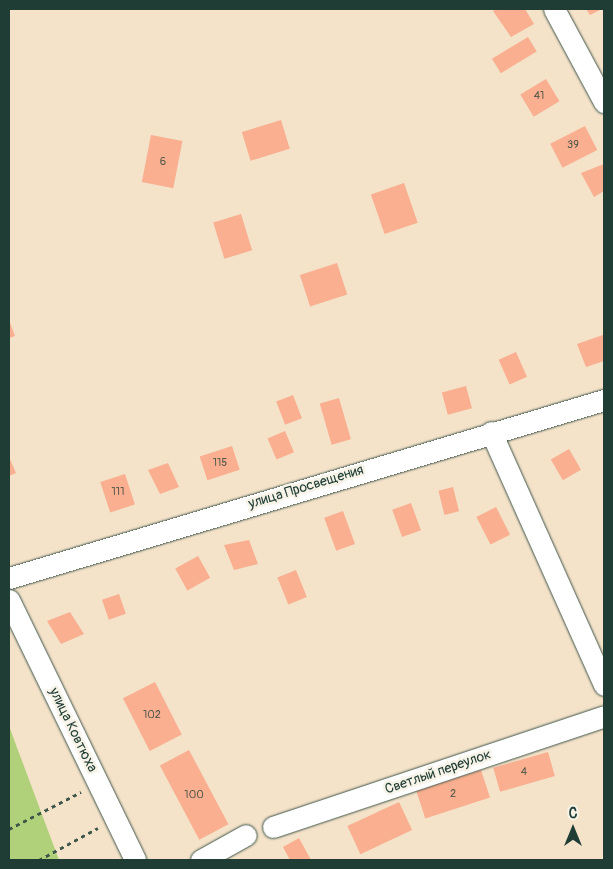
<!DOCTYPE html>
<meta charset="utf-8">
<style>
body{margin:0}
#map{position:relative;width:613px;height:869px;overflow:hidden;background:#f4e2c9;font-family:Pangolin,sans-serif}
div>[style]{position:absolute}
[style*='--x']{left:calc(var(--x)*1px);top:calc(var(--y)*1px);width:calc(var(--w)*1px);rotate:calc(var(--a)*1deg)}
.green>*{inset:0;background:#b0d179}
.building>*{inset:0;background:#f9af90;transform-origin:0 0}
.path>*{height:3px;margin-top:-1.5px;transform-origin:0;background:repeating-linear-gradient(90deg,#3f564a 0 4px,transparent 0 8px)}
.roads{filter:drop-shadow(0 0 1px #3f564a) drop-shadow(0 0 1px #3f564a)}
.minor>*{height:21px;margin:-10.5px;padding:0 10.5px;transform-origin:10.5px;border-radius:10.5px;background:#fff}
span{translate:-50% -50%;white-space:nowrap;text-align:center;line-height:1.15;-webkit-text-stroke:5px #f7f3e8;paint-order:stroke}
.number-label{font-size:11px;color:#565a4b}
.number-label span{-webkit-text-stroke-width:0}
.street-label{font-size:14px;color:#1f3d34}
.frame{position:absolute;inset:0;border:10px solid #1f3d34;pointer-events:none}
.north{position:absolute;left:548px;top:804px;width:50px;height:50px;-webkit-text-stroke:4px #f7f3e8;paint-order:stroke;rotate:0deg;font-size:14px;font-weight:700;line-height:20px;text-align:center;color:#1f3d34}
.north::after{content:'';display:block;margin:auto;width:18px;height:22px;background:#1f3d34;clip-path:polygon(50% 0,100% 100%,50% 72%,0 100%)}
</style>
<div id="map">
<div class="green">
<div style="clip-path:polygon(9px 726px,59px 860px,9px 860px)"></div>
</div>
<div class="building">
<div style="clip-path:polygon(497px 9px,525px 9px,534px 24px,511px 37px,493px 11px)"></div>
<div style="clip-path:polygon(586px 9px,602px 9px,590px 15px)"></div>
<div style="left:528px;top:37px;width:17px;height:42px;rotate:59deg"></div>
<div style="left:546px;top:79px;width:26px;height:30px;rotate:59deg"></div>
<div style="left:281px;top:120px;width:30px;height:41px;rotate:73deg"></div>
<div style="left:585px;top:126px;width:27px;height:39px;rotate:63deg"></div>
<div style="left:151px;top:135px;width:32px;height:48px;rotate:11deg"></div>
<div style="clip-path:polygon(604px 164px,604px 191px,594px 197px,581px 173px)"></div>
<div style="left:404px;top:183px;width:42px;height:35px;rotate:71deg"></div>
<div style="left:241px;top:214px;width:38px;height:29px;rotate:73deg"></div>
<div style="left:337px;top:263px;width:33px;height:39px;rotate:72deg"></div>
<div style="clip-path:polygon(9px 320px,15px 336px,9px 338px)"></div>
<div style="clip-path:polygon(603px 335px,604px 361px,586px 367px,577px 344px)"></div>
<div style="left:516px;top:352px;width:27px;height:19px;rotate:66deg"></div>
<div style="left:466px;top:386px;width:23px;height:25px;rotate:75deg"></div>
<div style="left:293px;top:395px;width:25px;height:18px;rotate:69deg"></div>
<div style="left:339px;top:398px;width:43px;height:20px;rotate:74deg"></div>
<div style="left:285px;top:431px;width:23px;height:19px;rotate:67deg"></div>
<div style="left:232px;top:446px;width:25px;height:34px;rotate:72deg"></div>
<div style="left:569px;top:449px;width:24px;height:21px;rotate:60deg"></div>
<div style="clip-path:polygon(9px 457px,16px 473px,9px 476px)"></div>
<div style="clip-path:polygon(168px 463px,179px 487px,160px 494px,148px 470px)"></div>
<div style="left:125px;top:474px;width:32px;height:26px;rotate:72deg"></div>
<div style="left:453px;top:487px;width:25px;height:15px;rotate:76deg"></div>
<div style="left:411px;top:503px;width:29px;height:20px;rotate:70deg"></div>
<div style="left:496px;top:507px;width:31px;height:22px;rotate:63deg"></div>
<div style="left:343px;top:511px;width:35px;height:20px;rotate:70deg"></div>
<div style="clip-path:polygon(249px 540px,258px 564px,234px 570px,224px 545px)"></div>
<div style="left:198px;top:556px;width:25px;height:26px;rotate:61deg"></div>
<div style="left:296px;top:570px;width:29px;height:20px;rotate:68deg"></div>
<div style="left:119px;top:594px;width:21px;height:18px;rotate:71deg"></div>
<div style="clip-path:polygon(70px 612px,84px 634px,61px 644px,47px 621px)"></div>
<div style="left:155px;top:682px;width:59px;height:36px;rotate:63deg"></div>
<div style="left:189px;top:750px;width:84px;height:33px;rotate:62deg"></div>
<div style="left:548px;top:752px;width:25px;height:57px;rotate:74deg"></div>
<div style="left:481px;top:770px;width:29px;height:68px;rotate:72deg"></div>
<div style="left:399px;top:802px;width:31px;height:57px;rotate:65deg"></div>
<div style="clip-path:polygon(299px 838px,311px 860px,290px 860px,283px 847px)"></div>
</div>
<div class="path">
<div style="--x:9;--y:829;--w:81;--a:-27.2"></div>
<div style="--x:39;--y:860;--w:67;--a:-28.5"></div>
</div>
<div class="roads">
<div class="minor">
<div style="--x:554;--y:9;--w:106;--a:61.7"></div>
<div style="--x:491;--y:432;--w:277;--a:65.9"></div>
<div style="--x:9;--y:578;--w:621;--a:-16.66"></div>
<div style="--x:9;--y:600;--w:289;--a:64.1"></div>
<div style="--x:273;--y:827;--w:349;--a:-18.5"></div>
<div style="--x:201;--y:860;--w:51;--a:-29.1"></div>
</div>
</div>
<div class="number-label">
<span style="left:539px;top:96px">41</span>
<span style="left:573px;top:145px">39</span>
<span style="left:163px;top:162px">6</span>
<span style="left:220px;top:463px">115</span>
<span style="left:118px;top:492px">111</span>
<span style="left:152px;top:715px">102</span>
<span style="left:524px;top:772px">4</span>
<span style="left:453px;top:794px">2</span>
<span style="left:194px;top:795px">100</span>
</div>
<div class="street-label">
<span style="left:306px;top:487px;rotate:-17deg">улица Просвещения</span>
<span style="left:73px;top:730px;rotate:64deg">улица Ковтюха</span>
<span style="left:438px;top:772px;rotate:-19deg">Светлый переулок</span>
</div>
<div class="frame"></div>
<div class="north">С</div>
</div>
